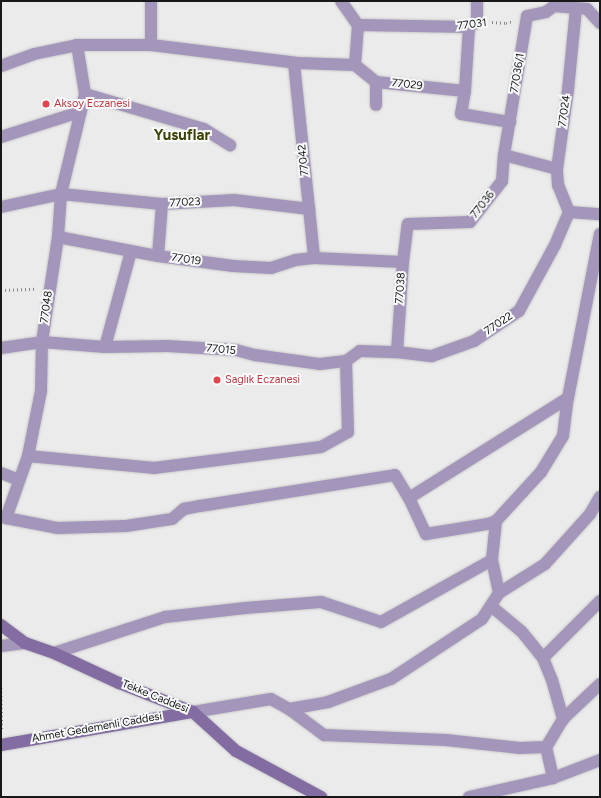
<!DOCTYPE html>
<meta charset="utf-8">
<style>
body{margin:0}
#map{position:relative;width:601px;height:798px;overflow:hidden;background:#ebebec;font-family:Figtree,sans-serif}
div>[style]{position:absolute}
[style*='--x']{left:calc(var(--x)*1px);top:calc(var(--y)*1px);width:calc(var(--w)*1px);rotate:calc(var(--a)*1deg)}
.path>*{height:2.5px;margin-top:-1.25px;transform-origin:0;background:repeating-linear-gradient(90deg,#878788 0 1px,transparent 0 4px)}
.roads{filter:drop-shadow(0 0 1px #c9c9ca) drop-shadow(0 0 1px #c9c9ca)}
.street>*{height:12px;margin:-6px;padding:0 6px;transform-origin:6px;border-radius:6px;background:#a496ba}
.secondary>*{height:12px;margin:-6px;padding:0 6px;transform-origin:6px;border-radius:6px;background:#826ca1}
.dots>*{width:11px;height:11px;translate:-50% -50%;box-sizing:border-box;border:2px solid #f8f9fa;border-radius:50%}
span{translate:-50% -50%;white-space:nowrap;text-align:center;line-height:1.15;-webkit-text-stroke:4px #f8f9fa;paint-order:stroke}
.street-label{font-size:11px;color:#181819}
.health-label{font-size:11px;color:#be3a42}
.left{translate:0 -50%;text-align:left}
.district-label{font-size:15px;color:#3d4102;font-weight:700}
.frame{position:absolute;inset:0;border:2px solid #181819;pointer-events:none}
</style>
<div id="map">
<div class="path">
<div style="--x:492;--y:22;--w:14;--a:4"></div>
<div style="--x:506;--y:23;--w:6;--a:-18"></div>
<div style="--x:1;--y:290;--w:35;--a:-2"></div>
<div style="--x:1;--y:684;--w:46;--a:88.8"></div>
</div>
<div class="roads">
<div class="street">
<div style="--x:151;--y:1;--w:44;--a:90"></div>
<div style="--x:341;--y:1;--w:29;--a:55"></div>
<div style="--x:358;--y:25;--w:40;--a:94.3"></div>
<div style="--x:358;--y:25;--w:111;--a:1"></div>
<div style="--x:469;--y:27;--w:9;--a:-32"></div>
<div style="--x:477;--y:22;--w:21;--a:-90"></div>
<div style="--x:469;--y:27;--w:64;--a:93.6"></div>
<div style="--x:465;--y:91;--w:23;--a:100"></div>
<div style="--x:461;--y:114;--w:50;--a:9.3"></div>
<div style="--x:77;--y:45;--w:50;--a:80.7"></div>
<div style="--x:85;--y:94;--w:103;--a:103.5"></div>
<div style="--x:61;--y:194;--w:43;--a:94"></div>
<div style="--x:58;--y:237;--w:106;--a:98.7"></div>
<div style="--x:42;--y:342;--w:49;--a:91.2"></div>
<div style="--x:41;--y:391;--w:66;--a:101.3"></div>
<div style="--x:28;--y:456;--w:66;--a:109.5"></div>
<div style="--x:6;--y:518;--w:53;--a:10.9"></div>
<div style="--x:58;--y:528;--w:68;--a:-1.7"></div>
<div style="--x:126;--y:526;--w:47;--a:-8.7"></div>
<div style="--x:172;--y:519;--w:16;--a:-40"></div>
<div style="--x:184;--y:509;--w:16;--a:-11"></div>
<div style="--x:200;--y:506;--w:197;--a:-9"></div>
<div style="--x:395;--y:475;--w:27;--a:59"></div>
<div style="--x:409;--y:498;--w:40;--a:65"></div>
<div style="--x:426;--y:534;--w:63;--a:-9.2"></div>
<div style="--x:488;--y:524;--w:9;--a:-21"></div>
<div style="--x:496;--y:521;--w:67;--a:-47.4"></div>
<div style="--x:541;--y:472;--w:42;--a:-58.6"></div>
<div style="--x:563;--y:436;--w:38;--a:-83"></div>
<div style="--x:568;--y:398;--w:167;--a:-79"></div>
<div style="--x:294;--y:63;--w:196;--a:84.1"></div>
<div style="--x:355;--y:65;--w:27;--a:39"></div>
<div style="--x:376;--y:82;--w:89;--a:5.8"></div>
<div style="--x:1;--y:66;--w:35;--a:-20"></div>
<div style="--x:34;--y:54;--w:44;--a:-11.8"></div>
<div style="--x:77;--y:45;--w:74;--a:0"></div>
<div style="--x:151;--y:45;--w:148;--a:7"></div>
<div style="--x:298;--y:63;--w:57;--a:2"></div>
<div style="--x:85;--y:94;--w:124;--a:16.4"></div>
<div style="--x:204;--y:129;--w:31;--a:32"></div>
<div style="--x:376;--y:105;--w:23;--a:-90"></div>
<div style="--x:1;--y:137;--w:83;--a:-17.6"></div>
<div style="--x:504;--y:155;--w:55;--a:14.8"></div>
<div style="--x:1;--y:207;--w:61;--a:-12.2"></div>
<div style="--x:61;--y:194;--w:101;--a:5.7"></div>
<div style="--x:162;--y:204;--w:72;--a:-3.2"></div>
<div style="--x:234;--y:200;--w:76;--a:6.8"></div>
<div style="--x:569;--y:212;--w:29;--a:-112"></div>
<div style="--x:558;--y:185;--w:16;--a:-94"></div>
<div style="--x:557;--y:169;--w:80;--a:-82.1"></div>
<div style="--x:568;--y:90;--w:82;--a:-84.4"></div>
<div style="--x:569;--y:212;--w:31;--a:4"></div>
<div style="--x:58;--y:237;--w:102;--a:10.8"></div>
<div style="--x:158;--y:256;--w:76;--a:7.6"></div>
<div style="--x:233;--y:266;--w:38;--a:3"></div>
<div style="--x:271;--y:268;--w:25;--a:-18"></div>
<div style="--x:295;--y:260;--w:19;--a:-6"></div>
<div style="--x:314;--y:258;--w:89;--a:2.6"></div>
<div style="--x:158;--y:256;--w:52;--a:-85.6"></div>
<div style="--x:105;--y:347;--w:99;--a:-74.8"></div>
<div style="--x:1;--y:348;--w:41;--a:-8.3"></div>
<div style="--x:42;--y:342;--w:63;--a:4.5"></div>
<div style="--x:105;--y:347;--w:62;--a:-0.9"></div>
<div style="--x:167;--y:346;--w:69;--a:3.3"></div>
<div style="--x:236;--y:350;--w:20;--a:15"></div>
<div style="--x:255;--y:355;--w:66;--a:7.9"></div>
<div style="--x:320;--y:364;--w:26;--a:-7"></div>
<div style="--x:346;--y:361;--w:17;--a:-36"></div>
<div style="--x:360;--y:351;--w:37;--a:2"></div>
<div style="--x:397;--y:352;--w:35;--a:7"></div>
<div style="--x:432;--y:356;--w:45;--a:-19.7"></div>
<div style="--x:474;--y:341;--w:54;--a:-33.7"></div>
<div style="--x:519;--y:311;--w:75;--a:-61.4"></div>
<div style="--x:555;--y:245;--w:36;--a:-67"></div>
<div style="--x:397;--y:352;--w:90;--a:-86.2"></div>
<div style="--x:403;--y:262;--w:38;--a:-83"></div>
<div style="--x:408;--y:224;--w:62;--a:-1.8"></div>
<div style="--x:470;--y:222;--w:52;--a:-52"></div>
<div style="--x:502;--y:181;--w:26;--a:-86"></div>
<div style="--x:504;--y:155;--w:141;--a:-80.6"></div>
<div style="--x:527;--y:16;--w:19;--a:-12"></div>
<div style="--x:546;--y:12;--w:10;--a:-37"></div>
<div style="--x:554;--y:6;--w:33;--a:5"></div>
<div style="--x:587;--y:9;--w:19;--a:47"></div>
<div style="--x:28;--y:456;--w:127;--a:5.4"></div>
<div style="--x:154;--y:468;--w:168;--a:-7.2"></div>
<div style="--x:321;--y:447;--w:31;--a:-29"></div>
<div style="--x:348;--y:432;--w:71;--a:-91.6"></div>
<div style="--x:1;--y:473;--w:19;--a:21"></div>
<div style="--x:409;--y:498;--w:188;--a:-32.2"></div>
<div style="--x:496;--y:521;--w:39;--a:96"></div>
<div style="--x:492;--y:560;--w:34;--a:78"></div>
<div style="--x:491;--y:606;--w:40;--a:40"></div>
<div style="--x:522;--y:632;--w:33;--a:51"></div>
<div style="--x:543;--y:658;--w:24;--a:68"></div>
<div style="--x:552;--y:680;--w:41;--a:74.2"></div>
<div style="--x:563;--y:719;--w:33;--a:121"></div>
<div style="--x:546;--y:747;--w:32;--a:77"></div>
<div style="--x:1;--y:646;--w:24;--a:-7"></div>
<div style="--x:54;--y:653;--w:117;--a:-18"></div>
<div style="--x:165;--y:617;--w:81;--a:-6.4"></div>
<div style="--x:245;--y:608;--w:76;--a:-4.5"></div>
<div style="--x:321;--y:602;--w:63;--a:18.4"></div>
<div style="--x:381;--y:622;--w:127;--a:-29.2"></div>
<div style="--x:543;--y:658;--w:81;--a:-45"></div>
<div style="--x:289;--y:709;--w:44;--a:36.6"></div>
<div style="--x:324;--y:735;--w:122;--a:2.3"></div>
<div style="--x:446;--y:740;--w:74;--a:6.2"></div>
<div style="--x:520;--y:748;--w:26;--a:-2"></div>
<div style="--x:193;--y:712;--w:79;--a:-9.5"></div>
<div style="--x:271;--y:699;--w:21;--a:29"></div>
<div style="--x:289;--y:709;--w:40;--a:-10"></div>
<div style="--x:328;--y:702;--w:67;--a:-20.1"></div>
<div style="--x:391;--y:679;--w:109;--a:-33.4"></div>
<div style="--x:482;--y:619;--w:31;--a:-57"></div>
<div style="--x:499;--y:593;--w:54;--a:-32.2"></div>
<div style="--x:545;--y:564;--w:67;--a:-48"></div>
<div style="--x:590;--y:514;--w:20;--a:-60"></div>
<div style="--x:563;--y:719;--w:51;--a:-43.4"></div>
<div style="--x:469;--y:797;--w:86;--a:-12.7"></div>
<div style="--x:553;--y:778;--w:50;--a:-21"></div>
</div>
<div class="secondary">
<div style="--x:1;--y:625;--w:30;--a:37"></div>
<div style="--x:25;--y:643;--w:31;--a:19"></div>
<div style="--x:54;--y:653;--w:72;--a:24.8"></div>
<div style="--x:119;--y:683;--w:79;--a:21.4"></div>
<div style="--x:193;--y:712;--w:58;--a:42.2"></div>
<div style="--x:236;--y:751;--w:97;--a:28.4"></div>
<div style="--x:1;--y:745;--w:195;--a:-9.8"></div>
</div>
</div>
<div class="dots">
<div style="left:46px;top:104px;background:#e0444e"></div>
<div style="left:217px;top:380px;background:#e0444e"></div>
</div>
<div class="street-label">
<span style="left:472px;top:25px;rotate:-7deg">77031</span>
<span style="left:518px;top:73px;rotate:-81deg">77036/1</span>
<span style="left:407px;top:85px;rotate:6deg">77029</span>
<span style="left:565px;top:111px;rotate:-82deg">77024</span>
<span style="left:304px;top:160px;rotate:-96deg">77042</span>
<span style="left:185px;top:203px;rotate:-3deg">77023</span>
<span style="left:483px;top:205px;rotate:-52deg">77036</span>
<span style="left:186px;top:260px;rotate:8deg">77019</span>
<span style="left:401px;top:288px;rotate:-86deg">77038</span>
<span style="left:47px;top:307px;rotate:-82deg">77048</span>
<span style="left:499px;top:324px;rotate:-34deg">77022</span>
<span style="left:221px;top:350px;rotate:5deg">77015</span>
<span style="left:155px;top:697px;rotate:22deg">Tekke Caddesi</span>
<span style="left:97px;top:728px;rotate:-10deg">Ahmet Gedemenli Caddesi</span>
</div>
<div class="health-label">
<span class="left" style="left:54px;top:104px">Aksoy Eczanesi</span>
<span class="left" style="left:225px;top:380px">Saglık Eczanesi</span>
</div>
<div class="district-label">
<span style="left:182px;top:136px">Yusuflar</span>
</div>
<div class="frame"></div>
</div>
